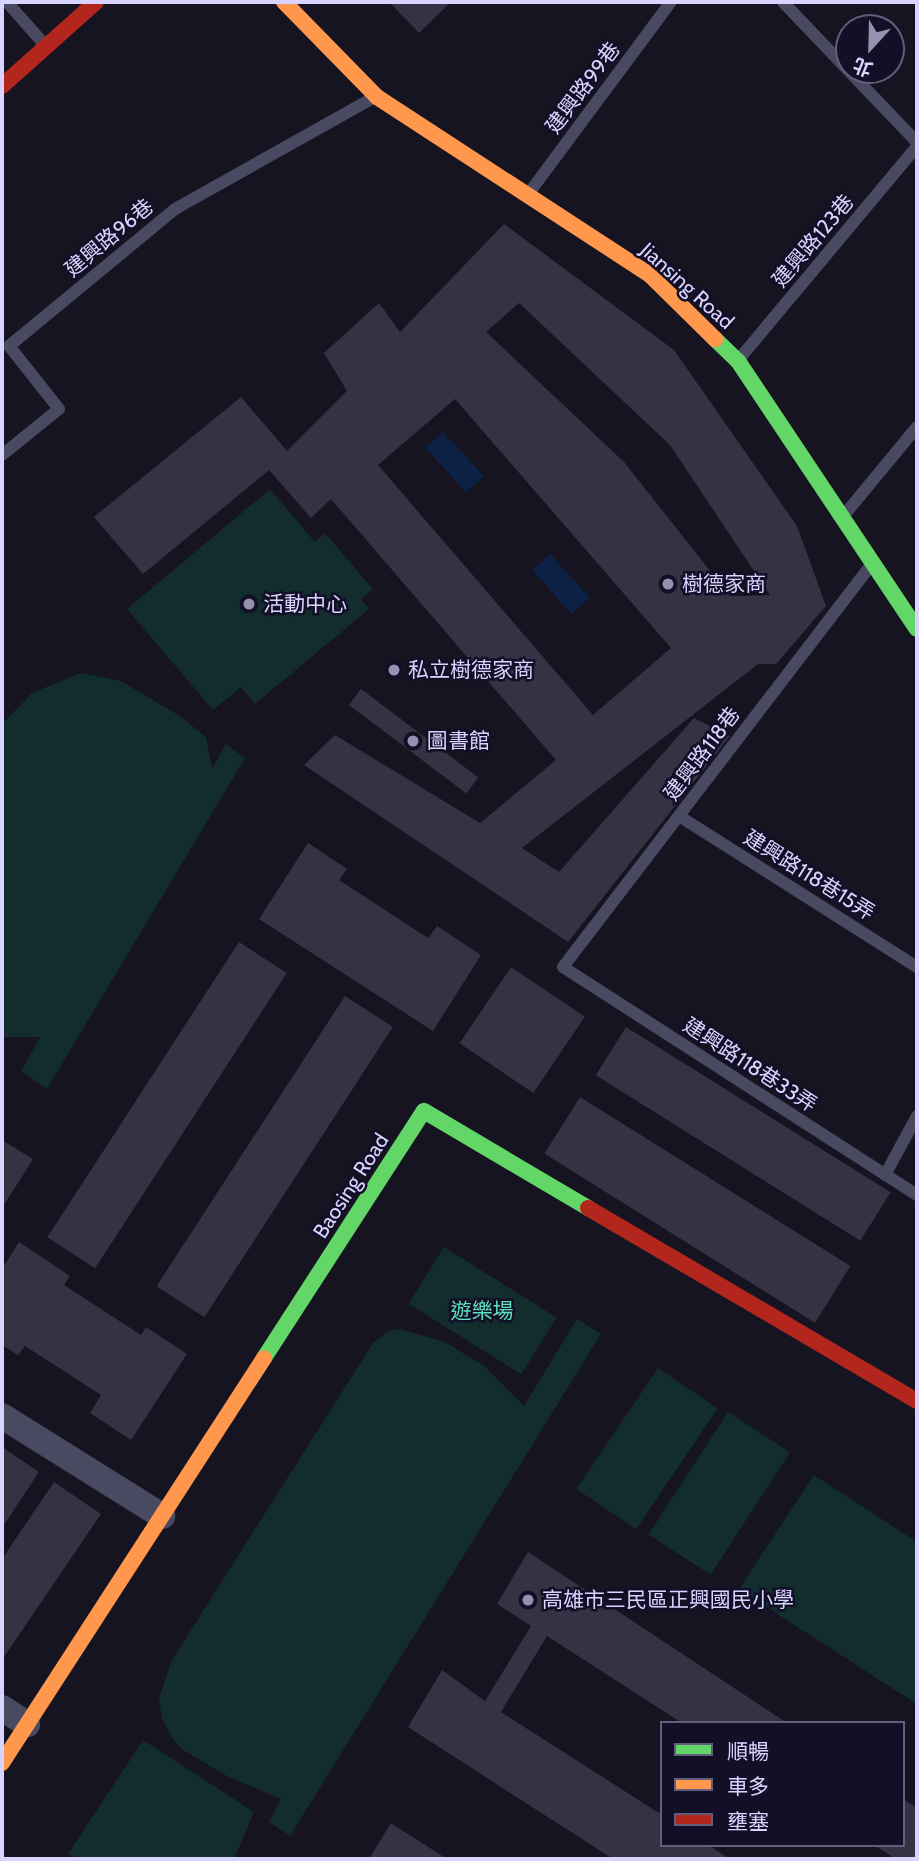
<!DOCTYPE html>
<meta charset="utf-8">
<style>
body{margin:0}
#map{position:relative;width:919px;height:1861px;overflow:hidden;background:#161421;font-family:Cabin,"Noto Sans TC",sans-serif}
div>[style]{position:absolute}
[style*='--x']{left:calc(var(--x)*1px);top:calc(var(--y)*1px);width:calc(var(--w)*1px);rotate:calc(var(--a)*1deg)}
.green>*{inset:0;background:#132c2d;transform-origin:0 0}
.water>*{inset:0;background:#0d2144;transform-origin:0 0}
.building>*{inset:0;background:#343243;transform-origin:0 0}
.lane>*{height:12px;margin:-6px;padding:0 6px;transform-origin:6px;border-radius:6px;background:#4a4962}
.street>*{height:26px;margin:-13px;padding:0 13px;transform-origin:13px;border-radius:13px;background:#4a4962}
.fast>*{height:16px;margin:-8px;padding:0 8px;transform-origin:8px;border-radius:8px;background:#63d668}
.slow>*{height:16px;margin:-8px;padding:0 8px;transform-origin:8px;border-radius:8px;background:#ff974d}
.jam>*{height:16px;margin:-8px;padding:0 8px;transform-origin:8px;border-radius:8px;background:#b3261e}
.dots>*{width:19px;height:19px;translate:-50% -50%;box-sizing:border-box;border:4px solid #130f26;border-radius:50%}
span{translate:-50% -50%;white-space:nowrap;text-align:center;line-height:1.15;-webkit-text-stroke:5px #130f26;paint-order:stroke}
.street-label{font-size:21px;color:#d9d4ff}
.poi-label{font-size:21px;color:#d9d4ff}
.left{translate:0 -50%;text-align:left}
.park-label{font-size:21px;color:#5fe0c0}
.frame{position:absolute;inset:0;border:4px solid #d9d4ff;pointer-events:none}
.legend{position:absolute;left:660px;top:1721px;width:245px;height:126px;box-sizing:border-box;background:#130f26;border:2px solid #625e7d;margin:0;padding:9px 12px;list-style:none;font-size:21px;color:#d9d4ff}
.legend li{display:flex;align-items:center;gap:14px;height:35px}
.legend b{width:35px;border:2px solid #625e7d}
.north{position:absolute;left:835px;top:14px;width:70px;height:70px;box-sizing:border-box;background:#130f26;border:2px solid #625e7d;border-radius:50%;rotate:202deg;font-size:19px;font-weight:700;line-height:28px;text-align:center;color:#d9d4ff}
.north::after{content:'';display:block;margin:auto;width:24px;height:32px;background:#9591b1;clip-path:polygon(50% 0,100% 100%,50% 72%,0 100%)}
</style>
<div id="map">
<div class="green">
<div style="clip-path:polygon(270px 489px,315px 542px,325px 533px,373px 589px,361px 599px,369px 609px,255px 704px,241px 687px,213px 710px,127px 609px)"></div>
<div style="clip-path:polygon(81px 673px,121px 681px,180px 716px,206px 737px,212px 769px,226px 744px,245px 758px,47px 1089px,21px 1071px,40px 1037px,2px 1037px,2px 724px,32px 693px)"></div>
<div style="left:444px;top:1247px;width:133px;height:67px;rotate:32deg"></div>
<div style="clip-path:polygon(577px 1319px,601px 1334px,290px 1836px,269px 1822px,281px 1799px,227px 1776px,183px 1750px,173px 1739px,162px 1719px,159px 1698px,172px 1660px,373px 1343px,389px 1330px,400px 1329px,445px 1342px,484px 1366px,524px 1406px)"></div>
<div style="left:658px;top:1368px;width:72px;height:146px;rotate:34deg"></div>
<div style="left:728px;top:1412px;width:74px;height:146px;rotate:33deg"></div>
<div style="clip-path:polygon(814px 1475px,917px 1542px,915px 1703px,739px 1589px)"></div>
<div style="clip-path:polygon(143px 1740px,254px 1812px,234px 1859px,78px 1859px,68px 1854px)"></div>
</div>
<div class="water">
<div style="left:443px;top:432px;width:60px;height:24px;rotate:47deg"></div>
<div style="left:550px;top:554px;width:59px;height:24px;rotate:48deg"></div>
</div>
<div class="building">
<div style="clip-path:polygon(389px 2px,451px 2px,419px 33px)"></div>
<div style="clip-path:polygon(evenodd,504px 224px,674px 350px,797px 526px,826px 606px,776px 664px,758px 664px,522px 848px,559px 872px,694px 718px,730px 736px,568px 942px,304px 765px,335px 735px,480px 823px,556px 760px,331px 499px,311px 518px,269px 470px,143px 574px,94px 517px,241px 397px,287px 451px,347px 391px,324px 353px,379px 303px,400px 332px,504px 224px,519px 303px,670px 445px,770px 595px,730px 596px,624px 462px,486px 332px,519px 303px,504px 224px,455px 399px,671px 648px,593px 715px,378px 465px,455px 399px)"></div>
<div style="left:361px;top:689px;width:147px;height:20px;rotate:37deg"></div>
<div style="clip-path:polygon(308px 843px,347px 869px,339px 880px,428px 938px,437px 926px,481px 955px,433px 1031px,259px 919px)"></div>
<div style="left:239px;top:942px;width:57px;height:352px;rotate:33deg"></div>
<div style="left:511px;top:967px;width:89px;height:92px;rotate:34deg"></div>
<div style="left:345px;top:996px;width:57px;height:346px;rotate:33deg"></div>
<div style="left:626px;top:1027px;width:312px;height:57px;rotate:32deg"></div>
<div style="left:580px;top:1097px;width:319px;height:67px;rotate:32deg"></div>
<div style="clip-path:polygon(2px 1140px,33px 1159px,2px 1208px)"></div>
<div style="clip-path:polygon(19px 1242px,70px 1276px,64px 1285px,141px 1335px,146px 1327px,187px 1354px,131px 1440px,90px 1413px,101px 1395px,25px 1346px,18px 1355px,2px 1345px,2px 1269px)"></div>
<div style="clip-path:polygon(2px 1447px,39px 1472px,2px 1528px)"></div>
<div style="clip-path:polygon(54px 1482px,101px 1514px,4px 1657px,2px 1559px)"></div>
<div style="clip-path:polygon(528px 1552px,787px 1723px,682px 1723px,547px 1636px,501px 1712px,662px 1815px,662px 1845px,708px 1845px,730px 1859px,613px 1859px,408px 1727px,442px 1670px,485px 1701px,531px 1626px,497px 1604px)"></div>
<div style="clip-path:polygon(903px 1799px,917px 1808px,917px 1859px,896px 1859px,874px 1845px,903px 1845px)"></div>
<div style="clip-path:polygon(391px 1823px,447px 1859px,369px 1859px)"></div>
</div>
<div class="lane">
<div style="--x:7;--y:2;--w:55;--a:48.7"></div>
<div style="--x:783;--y:2;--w:194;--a:46.3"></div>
<div style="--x:529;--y:193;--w:238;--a:-53.4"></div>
<div style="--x:740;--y:358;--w:276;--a:-50.1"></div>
<div style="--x:2;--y:455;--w:73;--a:-38.9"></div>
<div style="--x:59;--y:409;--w:80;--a:-128.4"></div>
<div style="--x:9;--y:346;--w:215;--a:-39.5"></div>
<div style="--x:175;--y:209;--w:227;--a:-29.3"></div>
<div style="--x:845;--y:514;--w:113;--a:-50.4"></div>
<div style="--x:871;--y:565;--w:506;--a:127.46"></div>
<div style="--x:563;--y:967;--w:421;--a:32.8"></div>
<div style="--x:679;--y:816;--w:282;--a:32.4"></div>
<div style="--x:885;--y:1175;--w:67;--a:-61.5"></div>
</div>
<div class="street">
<div style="--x:2;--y:1416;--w:189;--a:32"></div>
<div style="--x:2;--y:1708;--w:30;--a:33"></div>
</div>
<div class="fast">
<div style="--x:715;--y:339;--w:32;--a:44"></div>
<div style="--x:738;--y:361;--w:322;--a:56.3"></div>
<div style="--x:264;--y:1358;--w:294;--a:-57.1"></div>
<div style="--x:424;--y:1111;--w:191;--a:30.6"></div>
</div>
<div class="slow">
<div style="--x:284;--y:2;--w:133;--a:45.6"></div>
<div style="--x:377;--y:97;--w:325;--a:33.1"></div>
<div style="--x:649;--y:274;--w:93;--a:44.6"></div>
<div style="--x:2;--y:1763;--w:482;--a:-57.1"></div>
</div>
<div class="jam">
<div style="--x:2;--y:86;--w:126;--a:-41.8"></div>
<div style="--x:588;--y:1208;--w:381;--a:30.4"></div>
</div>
<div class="dots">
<div style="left:668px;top:584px;background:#9591b1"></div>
<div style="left:249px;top:604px;background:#9591b1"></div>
<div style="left:394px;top:670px;background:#9591b1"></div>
<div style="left:413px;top:741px;background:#9591b1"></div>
<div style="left:528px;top:1600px;background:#9591b1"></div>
</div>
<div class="street-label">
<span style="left:583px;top:88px;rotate:-53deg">建興路99巷</span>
<span style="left:109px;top:238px;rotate:-40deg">建興路96巷</span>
<span style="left:813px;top:241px;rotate:-50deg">建興路123巷</span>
<span style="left:687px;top:286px;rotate:42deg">Jiansing Road</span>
<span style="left:702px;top:754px;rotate:-53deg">建興路118巷</span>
<span style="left:809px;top:875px;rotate:32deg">建興路118巷15弄</span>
<span style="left:750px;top:1065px;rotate:33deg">建興路118巷33弄</span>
<span style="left:351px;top:1186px;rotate:-57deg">Baosing Road</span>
</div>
<div class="poi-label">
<span class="left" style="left:682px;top:584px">樹德家商</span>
<span class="left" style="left:263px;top:604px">活動中心</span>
<span class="left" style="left:408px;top:670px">私立樹德家商</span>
<span class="left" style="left:427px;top:741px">圖書館</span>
<span class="left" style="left:542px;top:1600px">高雄市三民區正興國民小學</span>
</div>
<div class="park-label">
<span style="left:482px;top:1311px">遊樂場</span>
</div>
<div class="frame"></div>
<ul class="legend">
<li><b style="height:9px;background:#63d668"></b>順暢</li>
<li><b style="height:9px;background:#ff974d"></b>車多</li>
<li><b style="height:9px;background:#b3261e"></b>壅塞</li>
</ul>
<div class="north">北</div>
</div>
